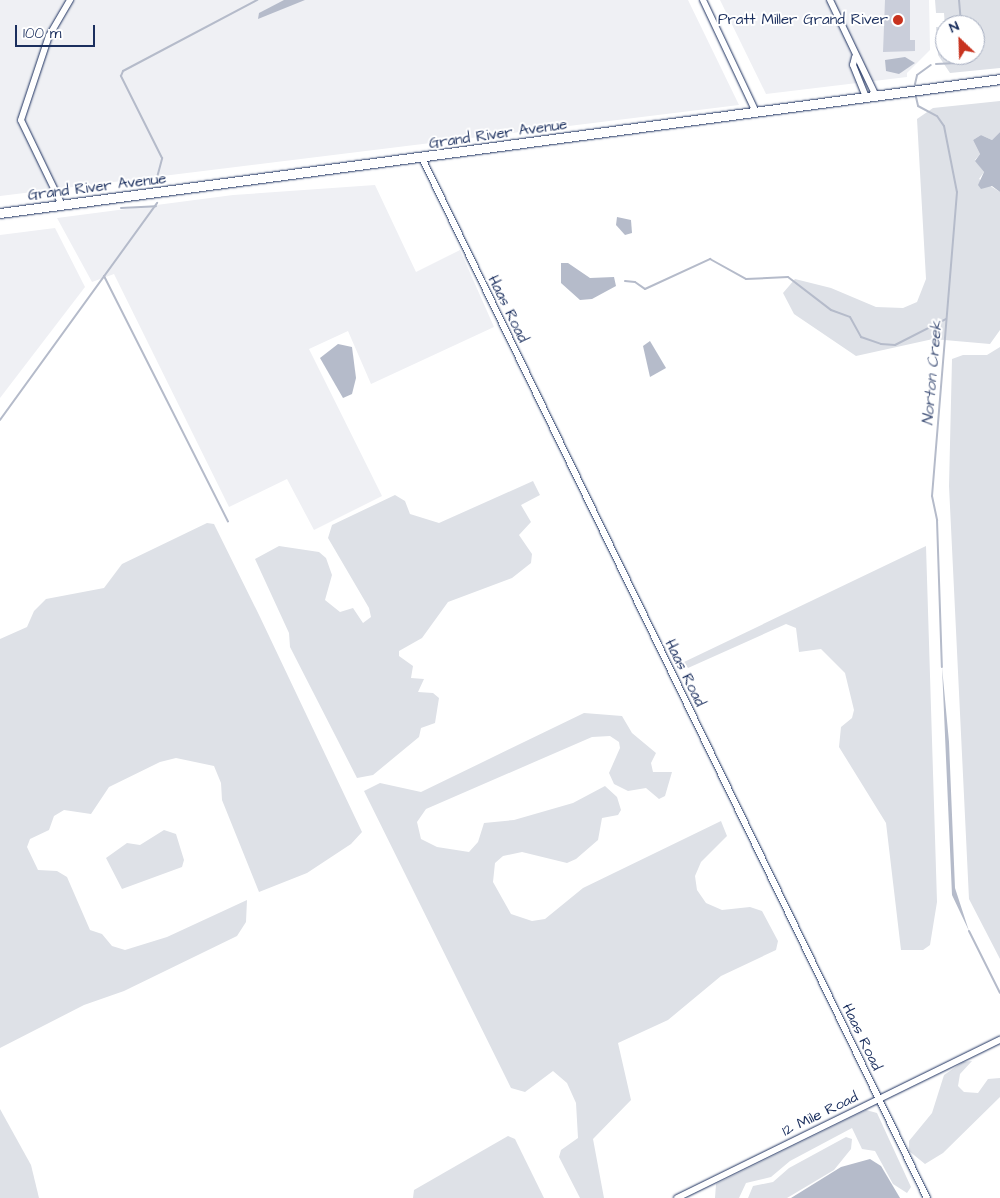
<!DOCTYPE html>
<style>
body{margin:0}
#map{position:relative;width:1000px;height:1198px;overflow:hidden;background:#fff;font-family:"Architects Daughter",sans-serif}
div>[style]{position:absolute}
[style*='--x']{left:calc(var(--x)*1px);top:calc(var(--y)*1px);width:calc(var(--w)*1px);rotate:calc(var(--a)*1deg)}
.built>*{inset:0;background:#eff0f4}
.green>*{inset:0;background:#dee1e7}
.water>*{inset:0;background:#b5bbca}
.stream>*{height:2px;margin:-1px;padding:0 1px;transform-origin:1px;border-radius:1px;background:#b5bbca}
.building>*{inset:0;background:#caceda}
.roads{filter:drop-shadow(0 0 1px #1b2f5e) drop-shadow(0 0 1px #1b2f5e)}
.street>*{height:6px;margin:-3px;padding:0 3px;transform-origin:3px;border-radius:3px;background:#fff}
.secondary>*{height:9px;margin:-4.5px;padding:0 4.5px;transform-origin:4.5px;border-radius:4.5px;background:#fff}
.dots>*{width:14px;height:14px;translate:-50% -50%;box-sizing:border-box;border:2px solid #fff;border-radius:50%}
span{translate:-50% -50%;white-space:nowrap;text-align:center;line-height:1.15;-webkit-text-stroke:4px #fff;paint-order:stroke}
.poi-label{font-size:15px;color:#1b2f5e}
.right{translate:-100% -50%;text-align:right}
.street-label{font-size:15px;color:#1b2f5e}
.water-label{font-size:16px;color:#49597e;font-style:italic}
.north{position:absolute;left:935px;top:15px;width:50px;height:50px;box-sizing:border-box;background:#fff;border:1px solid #a4acbf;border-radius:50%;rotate:336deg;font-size:14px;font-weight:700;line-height:20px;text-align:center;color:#1b2f5e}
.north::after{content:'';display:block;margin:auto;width:18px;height:22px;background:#c8321e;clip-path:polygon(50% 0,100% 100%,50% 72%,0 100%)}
.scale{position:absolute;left:15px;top:25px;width:80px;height:22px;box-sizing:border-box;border:2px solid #1b2f5e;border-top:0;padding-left:6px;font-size:15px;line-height:18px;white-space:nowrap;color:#1b2f5e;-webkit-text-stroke:4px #fff;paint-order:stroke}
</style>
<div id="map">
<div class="built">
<div style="clip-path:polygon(0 0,688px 0,739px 105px,0 196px)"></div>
<div style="clip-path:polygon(720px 0,929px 0,930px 50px,907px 73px,907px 77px,766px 94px)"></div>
<div style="clip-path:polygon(375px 185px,416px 272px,460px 250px,494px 327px,371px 384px,348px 331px,309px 349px,382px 496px,314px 530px,287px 479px,229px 507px,114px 274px,92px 282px,57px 218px,233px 195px)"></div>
<div style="clip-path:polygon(55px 228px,85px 287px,0 398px,0 235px)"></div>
</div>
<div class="green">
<div style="clip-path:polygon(evenodd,935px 0,1000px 0,1000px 68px,950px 73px,938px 55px,936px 27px,945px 27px,944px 13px,936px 13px,935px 0,945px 25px,975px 25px,975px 55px,945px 55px,945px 25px)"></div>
<div style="clip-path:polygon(1000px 101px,1000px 132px,992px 140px,981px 135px,973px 140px,980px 154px,975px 160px,984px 172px,979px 179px,1000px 192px,1000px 330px,990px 344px,933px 339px,856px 356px,794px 314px,783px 293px,795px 279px,831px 288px,876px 307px,903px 308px,917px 302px,926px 279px,917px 119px,933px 108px)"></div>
<div style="clip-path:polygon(1000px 347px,1000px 959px,969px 899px,949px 486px,952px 359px,963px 355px,987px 355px)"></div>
<div style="clip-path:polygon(533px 481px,540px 495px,521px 505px,531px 522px,519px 535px,532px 554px,531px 563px,512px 578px,448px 602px,422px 638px,399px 651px,399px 656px,413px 666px,411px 678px,424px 679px,418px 692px,433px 693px,439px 698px,435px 723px,421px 728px,419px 737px,373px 775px,357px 778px,290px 647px,289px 633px,255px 559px,279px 546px,319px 552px,326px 558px,332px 575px,325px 600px,340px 612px,353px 608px,363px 623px,371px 617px,369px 608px,328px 538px,332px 525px,395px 495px,405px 501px,410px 514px,439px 523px)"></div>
<div style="clip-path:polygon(207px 523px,214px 524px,260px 617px,362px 832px,351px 844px,307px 873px,259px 892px,222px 800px,221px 783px,214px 766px,176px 758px,160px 762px,109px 787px,91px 814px,64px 810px,54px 816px,49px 830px,30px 839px,27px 847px,38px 870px,57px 871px,67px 877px,90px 930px,102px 934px,112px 946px,125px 950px,167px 937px,247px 900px,246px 922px,237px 936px,124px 991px,84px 1005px,0 1048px,0 639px,27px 627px,34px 611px,46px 599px,104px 588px,122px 564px)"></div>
<div style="clip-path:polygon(926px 546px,937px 902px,930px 945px,923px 950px,901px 950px,886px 823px,839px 747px,841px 727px,852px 718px,854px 710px,845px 673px,821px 649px,799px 652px,796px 628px,786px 624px,688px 668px,684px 662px)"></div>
<div style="clip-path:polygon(584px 713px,622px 716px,632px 733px,656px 753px,651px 763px,653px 772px,672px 772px,665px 796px,659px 799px,646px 788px,628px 791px,614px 784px,609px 773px,620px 748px,619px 742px,610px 736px,592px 737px,426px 809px,417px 822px,421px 839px,437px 847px,469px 852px,478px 842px,484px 823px,514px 820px,573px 803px,605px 786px,617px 797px,621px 810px,618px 815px,602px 818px,598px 840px,576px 859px,567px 863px,522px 852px,503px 856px,495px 863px,493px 882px,511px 914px,532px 921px,545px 919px,583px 888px,721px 821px,727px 836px,701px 862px,695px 876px,697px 890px,706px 903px,722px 910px,750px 907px,762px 911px,778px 941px,776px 950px,721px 976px,668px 1020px,618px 1043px,631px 1100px,593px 1139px,604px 1198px,580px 1198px,559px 1157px,561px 1150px,578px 1138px,576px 1103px,567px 1083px,553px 1071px,525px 1092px,511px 1088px,364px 791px,380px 783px,421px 792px)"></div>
<div style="clip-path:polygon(164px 830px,176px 834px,184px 860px,182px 867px,122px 889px,106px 858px,127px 843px,140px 845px)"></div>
<div style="clip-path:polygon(972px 1061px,960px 1074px,958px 1086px,964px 1092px,978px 1093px,988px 1079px,1000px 1078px,1000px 1097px,943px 1153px,925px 1164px,909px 1151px,909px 1141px,932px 1113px,944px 1075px,963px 1062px)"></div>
<div style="clip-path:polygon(0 1109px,31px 1165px,39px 1198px,0 1198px)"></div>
<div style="clip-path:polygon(866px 1110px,877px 1113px,911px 1187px,907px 1193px,893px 1184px,875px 1151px,862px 1149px,852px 1128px,790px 1161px,771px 1177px,746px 1183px,739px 1198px,715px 1198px,716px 1184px)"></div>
<div style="clip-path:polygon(508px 1136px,515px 1139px,544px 1198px,413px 1198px,414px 1190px)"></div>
<div style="clip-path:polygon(846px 1137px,852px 1139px,851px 1149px,834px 1170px,787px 1198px,748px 1198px,753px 1186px,773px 1182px,789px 1168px)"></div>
</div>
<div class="water">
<div style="clip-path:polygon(284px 0,305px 0,258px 19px,259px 13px)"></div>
<div style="clip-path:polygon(905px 57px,915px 63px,899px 74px,886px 71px,885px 60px)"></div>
<div style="clip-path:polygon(1000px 132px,1000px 192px,992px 186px,981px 189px,978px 185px,984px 172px,975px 161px,980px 154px,973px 140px,981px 135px,992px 140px)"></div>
<div style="clip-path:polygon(617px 217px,631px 220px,632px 233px,625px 235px,616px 225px)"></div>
<div style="clip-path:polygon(561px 263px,568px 263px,590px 278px,614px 277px,616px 286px,592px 299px,580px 300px,561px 283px)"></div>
<div style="clip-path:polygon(650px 341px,666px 368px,650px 377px,643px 346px)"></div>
<div style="clip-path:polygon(338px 344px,352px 347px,356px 378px,352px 394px,343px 398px,320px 358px)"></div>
<div style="clip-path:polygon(942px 667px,949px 742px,955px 888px,969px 931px,952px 895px)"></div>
<div style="clip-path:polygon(870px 1159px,881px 1166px,900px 1198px,791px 1198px,841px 1167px)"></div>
</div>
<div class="stream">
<div style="--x:959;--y:0;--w:25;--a:85"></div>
<div style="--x:936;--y:64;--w:21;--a:-3"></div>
<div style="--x:957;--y:63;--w:9;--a:-63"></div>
<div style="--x:915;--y:84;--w:9;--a:-77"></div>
<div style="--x:917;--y:75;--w:17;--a:-36"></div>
<div style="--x:916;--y:97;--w:9;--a:77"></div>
<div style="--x:918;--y:106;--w:21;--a:28"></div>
<div style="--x:937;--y:116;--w:12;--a:55"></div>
<div style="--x:944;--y:126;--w:67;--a:78.9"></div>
<div style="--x:957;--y:192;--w:305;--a:94.7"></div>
<div style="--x:932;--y:496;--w:25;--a:78"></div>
<div style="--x:937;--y:520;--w:147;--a:88.1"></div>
<div style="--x:155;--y:185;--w:28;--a:-75"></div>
<div style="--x:162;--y:158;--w:92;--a:-116.6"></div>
<div style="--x:121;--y:76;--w:5;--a:-68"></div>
<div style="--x:123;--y:71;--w:152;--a:-27.9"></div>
<div style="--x:121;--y:208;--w:35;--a:-3"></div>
<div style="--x:104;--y:276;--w:275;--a:63.2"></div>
<div style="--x:625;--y:281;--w:10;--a:6"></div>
<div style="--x:635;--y:282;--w:12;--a:35"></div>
<div style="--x:645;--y:289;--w:72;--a:-24.8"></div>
<div style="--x:710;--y:259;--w:41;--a:29.1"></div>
<div style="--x:746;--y:279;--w:42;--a:-2.7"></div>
<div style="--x:788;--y:277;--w:54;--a:37.5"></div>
<div style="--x:831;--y:310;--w:20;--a:20"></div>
<div style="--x:850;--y:317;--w:23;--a:61"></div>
<div style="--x:861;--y:337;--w:21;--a:19"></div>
<div style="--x:881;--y:344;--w:14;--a:4"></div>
<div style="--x:895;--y:345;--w:57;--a:-27"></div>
<div style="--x:0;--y:420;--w:268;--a:-54.1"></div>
<div style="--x:969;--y:931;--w:69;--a:63.4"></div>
</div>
<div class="building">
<div style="clip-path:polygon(885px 0,910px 0,910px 40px,915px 40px,915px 51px,883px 52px)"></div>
</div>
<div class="roads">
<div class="street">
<div style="--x:703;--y:0;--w:124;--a:64.7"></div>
<div style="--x:830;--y:0;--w:106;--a:64.4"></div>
<div style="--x:855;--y:57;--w:8;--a:104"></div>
<div style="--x:853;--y:65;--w:35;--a:68"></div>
<div style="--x:422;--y:158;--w:1156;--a:64.1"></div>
<div style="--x:62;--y:205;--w:94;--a:-115.8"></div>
<div style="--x:21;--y:120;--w:89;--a:-71.6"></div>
<div style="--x:49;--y:36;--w:42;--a:-59.7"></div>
<div style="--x:677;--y:1198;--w:360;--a:-26.1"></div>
</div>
<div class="secondary">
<div style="--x:0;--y:213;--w:1009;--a:-7.63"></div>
</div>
</div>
<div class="dots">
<div style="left:898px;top:20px;background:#c8321e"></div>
</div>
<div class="poi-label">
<span class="right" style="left:888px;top:20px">Pratt Miller Grand River</span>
</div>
<div class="street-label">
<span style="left:498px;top:134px;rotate:-8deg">Grand River Avenue</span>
<span style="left:97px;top:187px;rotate:-7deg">Grand River Avenue</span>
<span style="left:508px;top:309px;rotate:64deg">Haas Road</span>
<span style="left:685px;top:673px;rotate:64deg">Haas Road</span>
<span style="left:862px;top:1037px;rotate:64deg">Haas Road</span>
<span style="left:820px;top:1114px;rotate:-26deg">12 Mile Road</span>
</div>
<div class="water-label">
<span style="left:932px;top:373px;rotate:-85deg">Norton Creek</span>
</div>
<div class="north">N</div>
<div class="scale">100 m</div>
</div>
